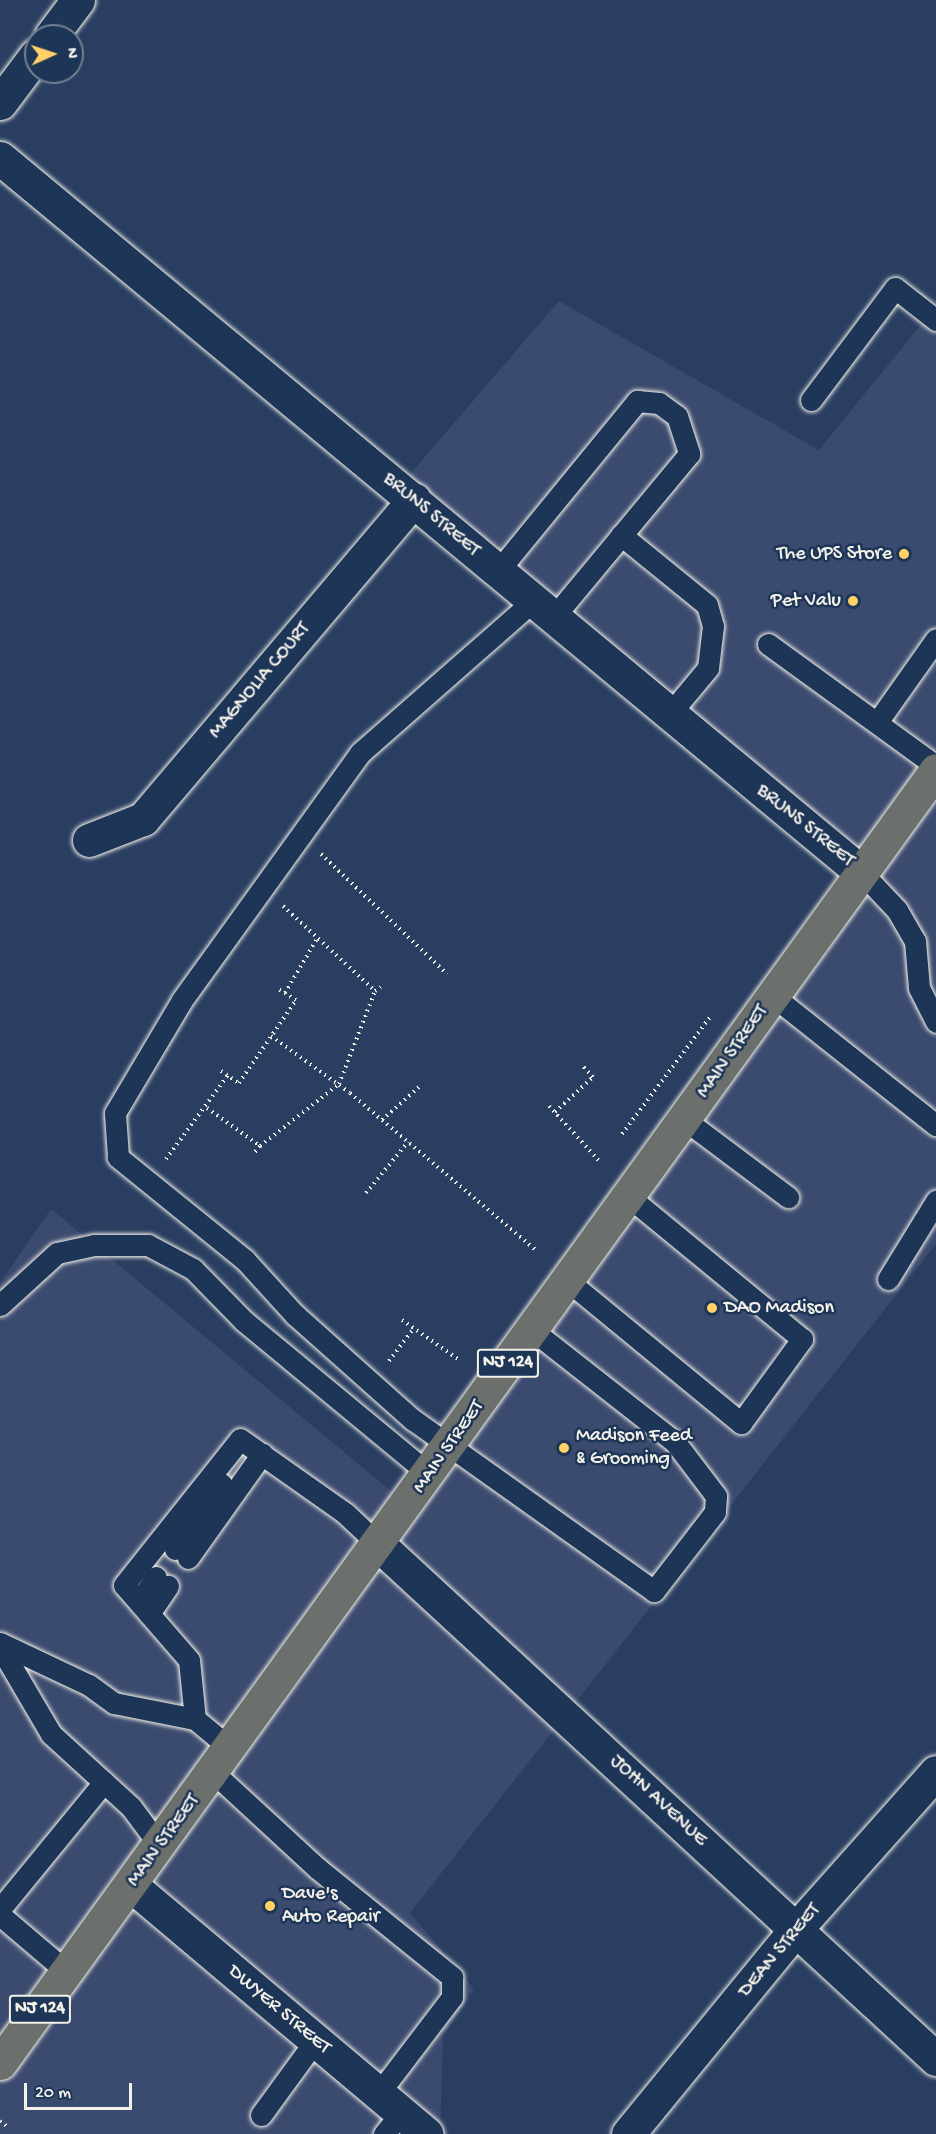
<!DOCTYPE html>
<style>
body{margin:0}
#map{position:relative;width:936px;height:2134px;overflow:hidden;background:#293e61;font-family:"Gochi Hand",sans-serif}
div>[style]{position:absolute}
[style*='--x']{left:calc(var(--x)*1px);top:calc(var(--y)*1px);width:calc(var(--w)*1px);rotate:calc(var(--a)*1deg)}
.built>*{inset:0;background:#3b4b6f}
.path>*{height:4px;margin-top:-2px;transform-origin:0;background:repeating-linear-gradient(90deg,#f4f1e8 0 1.5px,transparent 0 6px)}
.roads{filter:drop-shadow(0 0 2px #f4f1e8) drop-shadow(0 0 2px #f4f1e8)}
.lane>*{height:21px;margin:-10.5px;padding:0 10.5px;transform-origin:10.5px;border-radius:10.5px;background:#1d3557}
.street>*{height:33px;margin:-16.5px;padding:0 16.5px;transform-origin:16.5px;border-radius:16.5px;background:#1d3557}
.primary>*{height:33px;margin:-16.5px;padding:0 16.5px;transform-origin:16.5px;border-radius:16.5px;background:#6c706d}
.dots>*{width:16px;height:16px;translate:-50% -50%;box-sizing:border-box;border:3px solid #1d3557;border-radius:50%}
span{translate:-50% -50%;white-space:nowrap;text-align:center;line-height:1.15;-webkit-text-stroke:5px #1d3557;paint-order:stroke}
.shield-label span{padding:2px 4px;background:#1d3557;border:2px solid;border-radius:4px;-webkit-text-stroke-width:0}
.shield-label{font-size:18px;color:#f4f1e8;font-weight:700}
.street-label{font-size:20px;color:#f4f1e8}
.poi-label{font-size:20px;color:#f4f1e8}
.right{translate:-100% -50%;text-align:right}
.left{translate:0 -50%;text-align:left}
.north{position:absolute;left:24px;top:24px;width:60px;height:60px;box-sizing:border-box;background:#1d3557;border:2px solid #738091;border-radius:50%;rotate:87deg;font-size:16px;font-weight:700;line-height:24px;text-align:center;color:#f4f1e8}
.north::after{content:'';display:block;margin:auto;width:21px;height:27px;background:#ffd166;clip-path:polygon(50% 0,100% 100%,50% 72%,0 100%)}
.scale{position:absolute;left:24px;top:2083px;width:108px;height:27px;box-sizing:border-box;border:3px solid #f4f1e8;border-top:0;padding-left:8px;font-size:18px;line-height:21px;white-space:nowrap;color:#f4f1e8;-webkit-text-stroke:4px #1d3557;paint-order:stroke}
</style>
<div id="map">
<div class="built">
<div style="clip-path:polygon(559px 301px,819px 450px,936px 306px,936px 1244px,410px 1913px,474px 1989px,443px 2036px,440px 2134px,0 2134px,0 1283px,51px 1209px,408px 1505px,850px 869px,399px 487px)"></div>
</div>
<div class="path">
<div style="--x:321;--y:854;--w:174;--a:43.6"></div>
<div style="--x:283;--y:906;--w:125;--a:42.7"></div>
<div style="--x:375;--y:991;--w:7;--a:-34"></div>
<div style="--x:285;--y:993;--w:65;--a:-59.5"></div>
<div style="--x:271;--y:1036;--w:97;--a:35.8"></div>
<div style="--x:350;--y:1093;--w:245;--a:40.2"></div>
<div style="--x:221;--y:1071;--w:22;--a:34"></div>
<div style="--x:239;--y:1083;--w:101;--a:-55.5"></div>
<div style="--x:296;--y:1000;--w:22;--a:-148"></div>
<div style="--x:549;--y:1106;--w:77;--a:47.6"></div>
<div style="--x:207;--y:1108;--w:65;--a:35.6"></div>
<div style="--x:260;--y:1146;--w:8;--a:130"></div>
<div style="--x:555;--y:1112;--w:52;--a:-42.6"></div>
<div style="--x:593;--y:1077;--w:18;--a:-133"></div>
<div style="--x:382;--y:1120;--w:50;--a:-41.7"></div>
<div style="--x:622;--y:1134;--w:148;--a:-53"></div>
<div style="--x:260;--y:1146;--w:100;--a:-38.1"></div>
<div style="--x:339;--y:1084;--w:100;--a:-68.8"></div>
<div style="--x:166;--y:1159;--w:104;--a:-53.6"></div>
<div style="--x:366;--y:1193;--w:66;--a:-50.5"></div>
<div style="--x:402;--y:1320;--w:68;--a:34.9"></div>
<div style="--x:389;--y:1361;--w:41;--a:-52.9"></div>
<div style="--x:0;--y:2121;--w:10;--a:37"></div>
</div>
<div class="roads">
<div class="lane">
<div style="--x:811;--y:400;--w:140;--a:-53.1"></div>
<div style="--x:895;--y:288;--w:52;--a:38"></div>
<div style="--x:621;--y:535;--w:111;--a:39.1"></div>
<div style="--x:707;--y:605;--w:22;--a:74"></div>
<div style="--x:713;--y:626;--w:42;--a:96.8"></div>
<div style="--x:708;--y:668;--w:62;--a:129.8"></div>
<div style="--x:498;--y:571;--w:220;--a:-50.7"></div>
<div style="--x:637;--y:401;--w:22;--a:5"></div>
<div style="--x:659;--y:403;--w:22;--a:36"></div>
<div style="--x:677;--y:416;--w:40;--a:72"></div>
<div style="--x:689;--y:454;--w:213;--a:129.7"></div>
<div style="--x:768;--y:644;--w:208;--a:36"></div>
<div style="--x:878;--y:721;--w:100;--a:-54.7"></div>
<div style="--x:862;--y:873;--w:51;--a:46.6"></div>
<div style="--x:897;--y:910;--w:36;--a:60"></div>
<div style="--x:915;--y:941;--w:47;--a:85.1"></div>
<div style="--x:919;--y:988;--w:38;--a:63"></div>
<div style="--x:773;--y:996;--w:208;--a:38.4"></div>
<div style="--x:685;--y:1120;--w:129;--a:36.8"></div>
<div style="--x:888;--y:1279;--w:92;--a:-58.4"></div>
<div style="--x:568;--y:1281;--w:224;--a:39.4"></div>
<div style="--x:741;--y:1423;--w:104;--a:-54"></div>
<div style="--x:802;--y:1339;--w:227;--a:-140.6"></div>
<div style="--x:0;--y:1305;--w:77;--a:-42.4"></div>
<div style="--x:57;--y:1253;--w:38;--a:-12"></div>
<div style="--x:94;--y:1245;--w:54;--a:0"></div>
<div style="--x:148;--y:1245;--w:51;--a:28.1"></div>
<div style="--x:193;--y:1269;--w:73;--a:45.6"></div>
<div style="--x:244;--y:1321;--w:240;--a:39.6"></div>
<div style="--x:532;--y:1330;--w:182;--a:38.1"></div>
<div style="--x:675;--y:1442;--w:68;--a:52.8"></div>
<div style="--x:716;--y:1496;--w:16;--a:94"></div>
<div style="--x:715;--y:1512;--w:100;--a:127.7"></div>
<div style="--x:654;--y:1591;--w:296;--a:-144.6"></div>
<div style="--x:413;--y:1420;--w:158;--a:-138.3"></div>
<div style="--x:295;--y:1315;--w:74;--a:-132.3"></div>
<div style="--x:245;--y:1260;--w:164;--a:-141"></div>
<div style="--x:118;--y:1157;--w:44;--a:-93.9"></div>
<div style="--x:115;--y:1113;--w:131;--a:-59.3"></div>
<div style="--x:182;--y:1000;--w:304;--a:-54.2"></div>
<div style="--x:360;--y:753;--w:230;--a:-41.3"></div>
<div style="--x:175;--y:1549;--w:80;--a:-54.7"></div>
<div style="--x:188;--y:1558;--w:128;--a:-54.6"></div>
<div style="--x:139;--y:1602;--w:30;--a:-56"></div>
<div style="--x:149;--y:1614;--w:34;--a:-56"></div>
<div style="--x:0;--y:1643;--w:98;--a:25.3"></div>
<div style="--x:89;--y:1685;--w:31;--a:36"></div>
<div style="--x:114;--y:1703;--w:83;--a:11.2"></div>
<div style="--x:195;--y:1719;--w:47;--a:39.8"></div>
<div style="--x:0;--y:1647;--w:101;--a:59.6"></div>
<div style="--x:51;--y:1734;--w:108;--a:42.4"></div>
<div style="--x:131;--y:1807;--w:49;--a:53.4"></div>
<div style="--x:195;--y:1719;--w:59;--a:-95.8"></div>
<div style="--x:189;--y:1660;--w:99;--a:-130.9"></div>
<div style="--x:124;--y:1585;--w:186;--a:-51.5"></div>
<div style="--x:240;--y:1439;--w:128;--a:35.2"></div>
<div style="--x:345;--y:1513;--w:47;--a:43.3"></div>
<div style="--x:214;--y:1773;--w:140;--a:42.7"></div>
<div style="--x:317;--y:1868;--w:174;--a:38.9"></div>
<div style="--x:452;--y:1977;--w:20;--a:90"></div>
<div style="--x:452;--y:1997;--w:122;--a:127.3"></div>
<div style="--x:0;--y:1909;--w:164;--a:-50.7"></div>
<div style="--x:0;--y:1915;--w:88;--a:40.4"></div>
<div style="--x:261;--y:2115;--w:92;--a:-53.9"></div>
<div style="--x:384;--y:2134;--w:27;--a:-51"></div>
</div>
<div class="street">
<div style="--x:51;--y:36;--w:45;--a:-53.1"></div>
<div style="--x:0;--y:103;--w:60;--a:-53.1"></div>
<div style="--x:0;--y:158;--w:1120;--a:39.67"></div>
<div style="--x:89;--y:840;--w:58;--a:-21.3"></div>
<div style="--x:143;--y:819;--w:419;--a:-49.7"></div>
<div style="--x:379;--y:1545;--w:758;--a:42.7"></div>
<div style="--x:132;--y:1886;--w:385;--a:40.1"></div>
<div style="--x:628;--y:2134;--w:265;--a:-50.7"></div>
<div style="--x:796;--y:1929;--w:210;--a:-48.3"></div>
</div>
<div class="primary">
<div style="--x:0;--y:2063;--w:1596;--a:-54.1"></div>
</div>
</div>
<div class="dots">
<div style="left:904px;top:554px;background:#ffd166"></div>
<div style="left:853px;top:601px;background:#ffd166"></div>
<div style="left:712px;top:1308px;background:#ffd166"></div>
<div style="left:564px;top:1448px;background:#ffd166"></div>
<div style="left:270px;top:1906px;background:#ffd166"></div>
</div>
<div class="shield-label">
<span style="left:508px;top:1363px">NJ 124</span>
<span style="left:40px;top:2009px">NJ 124</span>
</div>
<div class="street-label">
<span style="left:431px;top:515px;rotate:40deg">BRUNS STREET</span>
<span style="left:260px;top:681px;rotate:-50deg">MAGNOLIA COURT</span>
<span style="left:805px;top:826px;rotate:39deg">BRUNS STREET</span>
<span style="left:733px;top:1052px;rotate:-55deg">MAIN STREET</span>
<span style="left:449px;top:1447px;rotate:-55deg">MAIN STREET</span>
<span style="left:658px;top:1801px;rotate:43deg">JOHN AVENUE</span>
<span style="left:164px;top:1841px;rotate:-54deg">MAIN STREET</span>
<span style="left:780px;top:1951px;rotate:-50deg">DEAN STREET</span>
<span style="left:279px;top:2010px;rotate:40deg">DWYER STREET</span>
</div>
<div class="poi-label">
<span class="right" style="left:892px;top:554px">The UPS Store</span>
<span class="right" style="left:841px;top:601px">Pet Valu</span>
<span class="left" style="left:724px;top:1308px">DAO Madison</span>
<span class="left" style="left:576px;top:1448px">Madison Feed<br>&amp; Grooming</span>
<span class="left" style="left:282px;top:1906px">Dave's<br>Auto Repair</span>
</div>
<div class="north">N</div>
<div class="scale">20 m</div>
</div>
